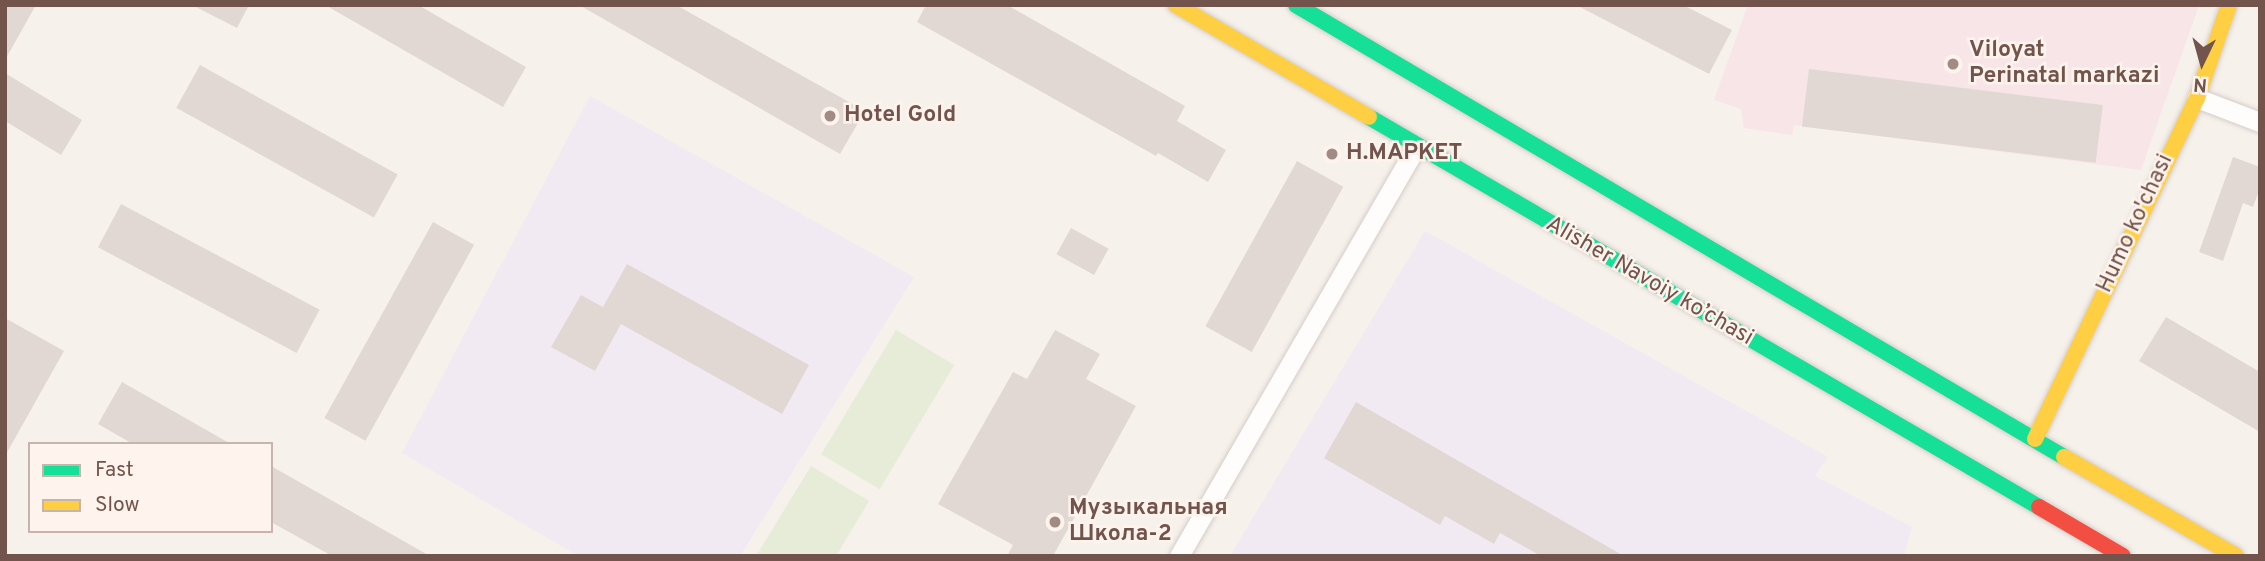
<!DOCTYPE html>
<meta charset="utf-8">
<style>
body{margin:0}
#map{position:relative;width:2265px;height:561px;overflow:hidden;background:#f6f1eb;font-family:Overpass,sans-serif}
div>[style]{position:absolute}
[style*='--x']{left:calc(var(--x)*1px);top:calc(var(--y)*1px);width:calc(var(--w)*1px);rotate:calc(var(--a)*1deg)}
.education>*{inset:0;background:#f1eaf2}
.medical>*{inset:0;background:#f7e5e7}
.green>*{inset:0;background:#e6ecd7;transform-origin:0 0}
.building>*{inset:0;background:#e2d8d3;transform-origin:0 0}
.roads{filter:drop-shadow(0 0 2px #d5ccc8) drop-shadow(0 0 2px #d5ccc8)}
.street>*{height:19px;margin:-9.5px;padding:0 9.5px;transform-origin:9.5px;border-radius:9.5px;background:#fefdfc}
.fast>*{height:16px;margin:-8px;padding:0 8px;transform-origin:8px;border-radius:8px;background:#16e098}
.slow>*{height:16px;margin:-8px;padding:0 8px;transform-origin:8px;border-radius:8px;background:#ffcf43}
.jam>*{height:16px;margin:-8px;padding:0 8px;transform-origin:8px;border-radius:8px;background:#f24e42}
.dots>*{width:19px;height:19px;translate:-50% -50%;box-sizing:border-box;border:4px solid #fef4ed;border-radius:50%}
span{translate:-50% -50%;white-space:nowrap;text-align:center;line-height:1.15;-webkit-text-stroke:5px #fef4ed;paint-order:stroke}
.poi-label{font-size:23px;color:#73544d;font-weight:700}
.left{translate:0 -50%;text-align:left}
.street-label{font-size:23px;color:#73544d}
.frame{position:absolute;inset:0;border:7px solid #73544d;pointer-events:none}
.legend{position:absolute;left:28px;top:442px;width:245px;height:91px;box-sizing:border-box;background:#fef4ed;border:2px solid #c6b4ad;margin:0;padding:9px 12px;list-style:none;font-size:21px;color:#73544d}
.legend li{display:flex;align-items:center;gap:14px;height:35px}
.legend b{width:35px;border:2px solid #c6b4ad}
.north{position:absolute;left:2167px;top:28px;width:70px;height:70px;-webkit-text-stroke:5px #fef4ed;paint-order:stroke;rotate:185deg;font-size:19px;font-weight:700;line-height:28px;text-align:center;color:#73544d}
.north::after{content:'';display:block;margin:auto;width:24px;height:32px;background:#73544d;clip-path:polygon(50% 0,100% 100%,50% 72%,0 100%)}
</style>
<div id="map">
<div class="education">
<div style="clip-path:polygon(590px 96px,914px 277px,740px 556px,578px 556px,402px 453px)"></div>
<div style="clip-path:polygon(1425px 231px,1828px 457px,1815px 476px,1912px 527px,1904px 556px,1230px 556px)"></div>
</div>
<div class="medical">
<div style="clip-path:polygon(1748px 5px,2199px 5px,2141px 170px,1794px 125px,1792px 135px,1744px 128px,1741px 109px,1714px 100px)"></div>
</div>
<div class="green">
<div style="left:896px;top:330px;width:68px;height:145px;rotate:31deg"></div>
<div style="clip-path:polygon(811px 466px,869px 501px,836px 556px,756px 556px)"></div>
</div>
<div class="building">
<div style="clip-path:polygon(5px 5px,36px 5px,5px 60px)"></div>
<div style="clip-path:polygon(192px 5px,249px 5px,237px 28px)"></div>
<div style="clip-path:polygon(325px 5px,418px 5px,526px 67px,503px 107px)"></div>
<div style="clip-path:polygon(579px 5px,676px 5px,865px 111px,840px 154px)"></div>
<div style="clip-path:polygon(926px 5px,1007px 5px,1185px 106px,1177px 121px,1226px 150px,1208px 182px,1158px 153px,1156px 156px,917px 22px)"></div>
<div style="clip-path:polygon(1576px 5px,1683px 5px,1732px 30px,1709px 74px)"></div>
<div style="left:200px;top:65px;width:226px;height:49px;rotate:29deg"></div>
<div style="left:1809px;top:69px;width:296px;height:58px;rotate:7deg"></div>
<div style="clip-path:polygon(5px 73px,82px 120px,61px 155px,5px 121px)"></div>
<div style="clip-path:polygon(2233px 157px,2260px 167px,2260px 188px,2253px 207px,2243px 203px,2223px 261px,2199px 252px)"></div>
<div style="left:1297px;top:161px;width:53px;height:189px;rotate:29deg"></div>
<div style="left:121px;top:204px;width:225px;height:49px;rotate:28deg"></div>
<div style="left:433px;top:222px;width:47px;height:224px;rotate:29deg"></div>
<div style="left:1071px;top:228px;width:43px;height:30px;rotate:29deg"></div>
<div style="clip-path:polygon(627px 264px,809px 365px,782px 414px,621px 324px,595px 371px,551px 347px,581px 295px,603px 307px)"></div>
<div style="clip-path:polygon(2166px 317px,2260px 372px,2260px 432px,2139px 361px)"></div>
<div style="clip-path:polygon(5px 318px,64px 351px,5px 456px)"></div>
<div style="clip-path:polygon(1055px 330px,1100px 354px,1086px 379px,1136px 406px,1053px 556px,1007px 556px,1013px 545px,938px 504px,1013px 372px,1027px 379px)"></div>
<div style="clip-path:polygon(122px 382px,231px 444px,133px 444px,98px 424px)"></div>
<div style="clip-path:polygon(1356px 402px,1624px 556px,1541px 556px,1500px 533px,1494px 544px,1445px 516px,1440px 525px,1324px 458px)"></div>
<div style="clip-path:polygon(271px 466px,430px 556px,332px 556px,271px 522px)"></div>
</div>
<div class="roads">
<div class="street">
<div style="--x:2197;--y:98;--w:67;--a:20.9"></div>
<div style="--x:1179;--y:556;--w:473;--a:-59.9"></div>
</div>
<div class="fast">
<div style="--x:1296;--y:5;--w:891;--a:30.48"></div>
<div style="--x:1369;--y:117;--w:775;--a:30.2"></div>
</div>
<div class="slow">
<div style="--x:1176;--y:5;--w:223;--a:30.1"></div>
<div style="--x:2035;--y:439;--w:378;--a:-64.6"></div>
<div style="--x:2197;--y:98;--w:98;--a:-71"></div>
<div style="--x:2064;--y:457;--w:198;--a:29.9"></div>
</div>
<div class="jam">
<div style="--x:2039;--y:507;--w:97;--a:30.3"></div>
</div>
</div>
<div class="dots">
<div style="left:1953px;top:64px;background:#a18b84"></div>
<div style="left:830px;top:116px;background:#a18b84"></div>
<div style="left:1332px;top:154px;background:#a18b84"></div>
<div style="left:1055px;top:522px;background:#a18b84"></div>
</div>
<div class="poi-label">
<span class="left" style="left:1969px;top:64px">Viloyat<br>Perinatal markazi</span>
<span class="left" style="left:844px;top:116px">Hotel Gold</span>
<span class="left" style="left:1346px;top:154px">Н.МАРКЕТ</span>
<span class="left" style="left:1069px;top:522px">Музыкальная<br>Школа-2</span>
</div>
<div class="street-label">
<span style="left:2136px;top:224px;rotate:-65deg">Humo ko'chasi</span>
<span style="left:1649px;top:282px;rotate:30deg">Alisher Navoiy ko’chasi</span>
</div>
<div class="frame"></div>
<ul class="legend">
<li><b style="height:9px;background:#16e098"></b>Fast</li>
<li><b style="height:9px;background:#ffcf43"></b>Slow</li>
</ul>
<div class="north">N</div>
</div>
